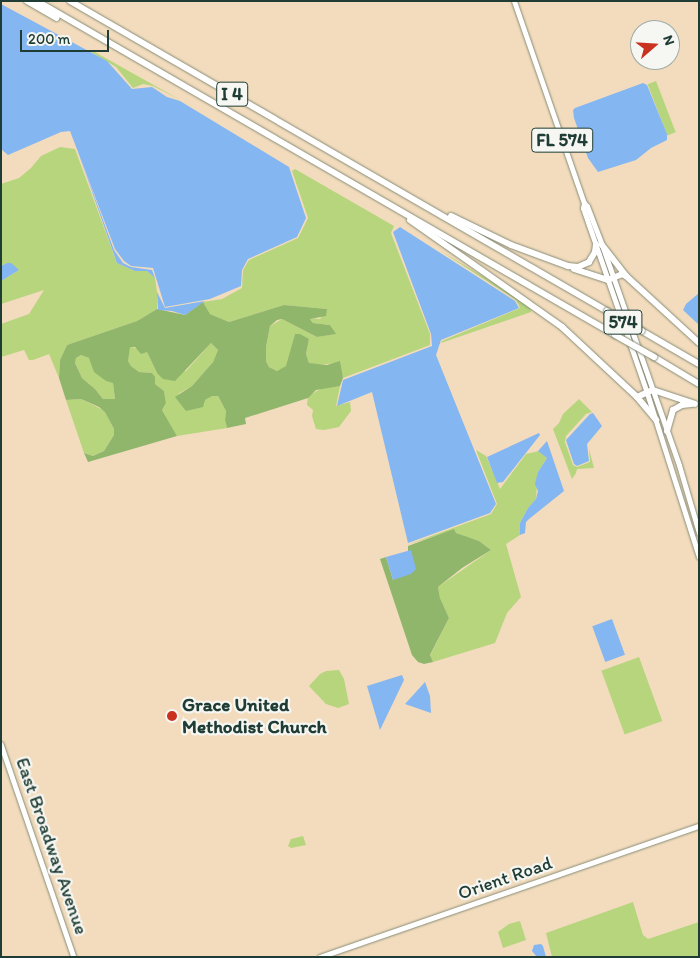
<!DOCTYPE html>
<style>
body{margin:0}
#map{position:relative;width:700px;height:958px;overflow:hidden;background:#f2dcbd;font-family:Itim,sans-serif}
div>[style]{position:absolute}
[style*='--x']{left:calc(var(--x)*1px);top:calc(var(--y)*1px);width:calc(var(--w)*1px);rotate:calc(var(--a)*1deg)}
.green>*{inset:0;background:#b6d57d;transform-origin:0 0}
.forest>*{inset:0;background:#90b66c}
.water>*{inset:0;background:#84b6f1;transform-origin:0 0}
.roads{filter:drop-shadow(0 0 1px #888c78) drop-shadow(0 0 1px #888c78)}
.secondary>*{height:4.5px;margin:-2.25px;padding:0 2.25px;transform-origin:2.25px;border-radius:2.25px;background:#fff}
.primary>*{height:5px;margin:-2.5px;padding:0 2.5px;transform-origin:2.5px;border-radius:2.5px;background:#fff}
.highway>*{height:6px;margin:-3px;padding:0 3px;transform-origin:3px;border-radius:3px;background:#fff}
.bridges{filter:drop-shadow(0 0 1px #888c78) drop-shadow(0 0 1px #888c78)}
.highway-bridge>*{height:6px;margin:-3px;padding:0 3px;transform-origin:3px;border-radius:3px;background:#fff}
.dots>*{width:14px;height:14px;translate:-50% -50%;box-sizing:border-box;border:2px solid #f6f6f2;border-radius:50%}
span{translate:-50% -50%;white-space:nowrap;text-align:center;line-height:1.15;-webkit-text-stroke:4.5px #f6f6f2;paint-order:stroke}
.shield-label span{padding:1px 4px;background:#f6f6f2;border:1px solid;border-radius:4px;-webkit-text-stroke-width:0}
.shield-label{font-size:18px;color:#1f3d34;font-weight:700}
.poi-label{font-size:19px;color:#1f3d34;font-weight:700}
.left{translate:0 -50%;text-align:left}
.street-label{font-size:19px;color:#1f3d34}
.frame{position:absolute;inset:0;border:2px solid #1f3d34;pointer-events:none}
.north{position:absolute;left:630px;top:20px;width:50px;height:50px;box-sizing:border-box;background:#f6f6f2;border:1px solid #a0aca6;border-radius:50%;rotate:71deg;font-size:14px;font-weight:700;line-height:20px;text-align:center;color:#1f3d34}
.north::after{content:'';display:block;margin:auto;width:18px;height:22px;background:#c8321e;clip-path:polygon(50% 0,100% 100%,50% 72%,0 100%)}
.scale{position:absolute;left:20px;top:30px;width:89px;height:22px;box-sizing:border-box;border:2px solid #1f3d34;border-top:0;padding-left:6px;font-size:15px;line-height:18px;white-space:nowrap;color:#1f3d34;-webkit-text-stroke:4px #f6f6f2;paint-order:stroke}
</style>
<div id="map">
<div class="green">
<div style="clip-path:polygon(88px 50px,93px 51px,184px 102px,196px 108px,153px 86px,143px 84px,133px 88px,116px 67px)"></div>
<div style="left:656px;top:81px;width:55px;height:9px;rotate:69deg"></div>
<div style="clip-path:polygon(60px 147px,75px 149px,117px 263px,135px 271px,147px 271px,155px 278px,157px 292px,157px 309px,137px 321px,67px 345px,60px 360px,59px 378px,49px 354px,33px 360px,29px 360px,24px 350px,1px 357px,1px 324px,29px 314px,44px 290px,1px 304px,1px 281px,19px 270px,7px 263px,1px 266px,1px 184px,19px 178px,31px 168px,41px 156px)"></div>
<div style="clip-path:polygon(295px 169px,394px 226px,391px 233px,430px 334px,430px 345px,343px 378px,338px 363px,315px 365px,309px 363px,306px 354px,309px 339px,295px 334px,287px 366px,277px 371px,269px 367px,266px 361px,266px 347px,270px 326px,282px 319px,317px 337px,335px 334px,330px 325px,313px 323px,310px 318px,320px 319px,327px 309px,284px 305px,229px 322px,210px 314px,203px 302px,222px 299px,242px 288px,243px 270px,249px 260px,298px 238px,308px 218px,292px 171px)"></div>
<div style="clip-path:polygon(439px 250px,514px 295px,530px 307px,531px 312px,441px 343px,442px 341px,520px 308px,516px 300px)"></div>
<div style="clip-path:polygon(211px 343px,218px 350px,213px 362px,192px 386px,178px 394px,205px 400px,212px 395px,218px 396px,226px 411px,225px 420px,227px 428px,177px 436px,162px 410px,166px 403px,164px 391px,155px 384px,152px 373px,139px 372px,131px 366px,128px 361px,129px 346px,147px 352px,157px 373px,186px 371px)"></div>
<div style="clip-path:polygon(81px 355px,89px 358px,113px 383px,115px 399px,103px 399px,95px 389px,82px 378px,75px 363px,76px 358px)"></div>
<div style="clip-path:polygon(340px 386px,336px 406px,350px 402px,351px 411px,339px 427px,324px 430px,316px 429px,312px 416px,313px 410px,307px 405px,308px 396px,324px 387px)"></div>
<div style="clip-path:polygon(81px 399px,105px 411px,114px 429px,114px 435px,104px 451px,93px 456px,84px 453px,66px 400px)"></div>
<div style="clip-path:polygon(579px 399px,592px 412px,586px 414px,566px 436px,565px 442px,573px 465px,577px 467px,590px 462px,589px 449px,594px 468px,577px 469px,576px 473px,572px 479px,553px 429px,559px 423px,563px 414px)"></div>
<div style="clip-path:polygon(476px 450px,486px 456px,500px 489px,526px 454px,539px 451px,547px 458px,538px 472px,536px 499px,528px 508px,520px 523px,520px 535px,506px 544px,521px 597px,507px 613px,495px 643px,433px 662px,430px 656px,449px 618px,440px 598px,438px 587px,491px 550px,479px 541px,466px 537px,456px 533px,454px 530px,407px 545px,491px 514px,497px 504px)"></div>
<div style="left:639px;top:657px;width:68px;height:40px;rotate:70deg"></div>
<div style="clip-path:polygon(339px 670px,344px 679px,349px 704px,338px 708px,326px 704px,309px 686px,320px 674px,326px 671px)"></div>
<div style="clip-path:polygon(303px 836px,306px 845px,291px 848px,288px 846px,291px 839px)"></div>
<div style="clip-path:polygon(633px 902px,643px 935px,648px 939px,699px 922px,699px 957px,552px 957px,546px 933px)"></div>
<div style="clip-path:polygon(520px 921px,526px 940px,503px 948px,498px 932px,509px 924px)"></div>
</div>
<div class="forest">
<div style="clip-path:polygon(evenodd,203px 302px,210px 314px,229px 322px,284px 305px,327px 309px,326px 316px,310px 319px,313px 323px,330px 325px,336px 334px,317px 337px,282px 319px,277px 320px,270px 326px,266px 347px,266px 361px,269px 367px,277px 371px,286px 366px,295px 334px,300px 334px,309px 339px,306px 354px,309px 363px,327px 365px,340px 361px,343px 378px,340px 386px,316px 390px,308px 398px,245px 418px,246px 424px,227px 428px,225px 420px,226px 411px,218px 396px,212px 396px,205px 400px,203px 407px,186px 411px,175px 397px,192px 386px,213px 362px,218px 350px,211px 343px,175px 381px,163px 379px,157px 373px,147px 352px,141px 354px,135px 347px,130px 347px,128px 361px,131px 366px,139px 372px,152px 373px,155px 377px,155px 384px,164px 391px,166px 403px,162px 410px,177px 436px,88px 462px,84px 453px,93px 456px,104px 451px,114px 435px,114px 429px,105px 412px,99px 407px,81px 399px,66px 400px,59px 378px,60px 360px,67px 345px,137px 321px,157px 309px,185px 315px,203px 302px,81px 355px,89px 358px,94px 372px,106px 381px,113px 383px,115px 399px,103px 399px,95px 389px,82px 378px,75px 363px,76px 358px,81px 355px)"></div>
<div style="clip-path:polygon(454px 529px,456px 533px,479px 541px,491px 550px,462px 568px,438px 587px,440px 598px,449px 618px,430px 655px,433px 662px,424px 664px,418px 662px,412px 655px,380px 559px,386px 557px,393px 580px,411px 551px,408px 551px,408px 546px)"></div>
</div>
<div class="water">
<div style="clip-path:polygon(1px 4px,107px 61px,132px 89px,152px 87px,167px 97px,180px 101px,289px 167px,306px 218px,297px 237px,248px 259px,242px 270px,241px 286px,210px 299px,165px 307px,153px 268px,131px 266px,124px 261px,115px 249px,70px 131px,61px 132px,8px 155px,1px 149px)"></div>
<div style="clip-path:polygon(643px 83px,647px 85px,667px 134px,667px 140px,651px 148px,636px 160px,598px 172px,588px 158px,574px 118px,573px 110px,575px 108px)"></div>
<div style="clip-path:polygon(77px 149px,114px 250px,123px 263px,131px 267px,152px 270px,155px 278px,147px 271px,135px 271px,117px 263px)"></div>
<div style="clip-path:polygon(400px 227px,515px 301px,519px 308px,441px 340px,436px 355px,496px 504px,490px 513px,408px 543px,372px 392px,337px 406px,343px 380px,432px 346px,431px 334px,393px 232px)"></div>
<div style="clip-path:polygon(7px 263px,11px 263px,19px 270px,1px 281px,1px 266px)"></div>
<div style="clip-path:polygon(157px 292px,165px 308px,205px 301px,185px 315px,172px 311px,158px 310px)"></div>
<div style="clip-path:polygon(699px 293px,699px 325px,683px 310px,686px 304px)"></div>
<div style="clip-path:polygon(593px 413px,602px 426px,587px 444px,589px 461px,577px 466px,574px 464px,566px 440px,590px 414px)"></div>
<div style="clip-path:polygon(539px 433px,540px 435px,503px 482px,497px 483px,487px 457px)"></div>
<div style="clip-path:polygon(547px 441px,564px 491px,529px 519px,526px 522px,525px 533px,520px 535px,520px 523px,528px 508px,536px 499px,538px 491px,535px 484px,538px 472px,547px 458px,538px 451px)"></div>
<div style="clip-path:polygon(411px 550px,416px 569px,411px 574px,393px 580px,386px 557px)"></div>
<div style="left:612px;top:619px;width:38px;height:21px;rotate:70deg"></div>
<div style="clip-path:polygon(402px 675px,404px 680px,380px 730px,367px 686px)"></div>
<div style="clip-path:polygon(425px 682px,430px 696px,431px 713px,405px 704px)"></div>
<div style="clip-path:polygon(541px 944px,543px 946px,546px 957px,537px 957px,532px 951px,534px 945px)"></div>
</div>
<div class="roads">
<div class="secondary">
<div style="--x:1;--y:744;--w:225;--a:71.1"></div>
<div style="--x:320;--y:957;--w:401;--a:-19.1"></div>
</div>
<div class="primary">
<div style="--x:514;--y:1;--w:214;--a:70.9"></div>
<div style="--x:584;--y:203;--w:4;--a:45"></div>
<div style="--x:587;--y:206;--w:42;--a:69"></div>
<div style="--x:602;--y:245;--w:233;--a:70.7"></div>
<div style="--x:679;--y:465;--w:71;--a:73.6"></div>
<div style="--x:584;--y:203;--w:5;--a:101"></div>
<div style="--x:583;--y:208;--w:196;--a:70.9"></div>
<div style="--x:647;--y:393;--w:172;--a:72.4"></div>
</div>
<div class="highway">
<div style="--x:27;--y:1;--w:34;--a:30"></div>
<div style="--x:37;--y:1;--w:668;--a:30.02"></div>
<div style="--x:70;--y:1;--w:620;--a:30"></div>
<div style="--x:451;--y:216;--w:67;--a:25.8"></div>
<div style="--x:511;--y:245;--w:61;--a:20.2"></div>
<div style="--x:568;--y:266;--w:10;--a:6"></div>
<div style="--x:578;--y:267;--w:12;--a:-24"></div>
<div style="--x:589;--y:262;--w:12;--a:-59"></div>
<div style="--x:595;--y:252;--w:8;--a:-83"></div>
<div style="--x:410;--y:220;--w:186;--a:35.1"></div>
<div style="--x:562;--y:327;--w:103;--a:43"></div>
<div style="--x:637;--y:397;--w:30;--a:50"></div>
<div style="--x:602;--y:245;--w:39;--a:52"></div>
<div style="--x:626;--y:276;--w:99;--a:42.5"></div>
<div style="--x:574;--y:269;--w:36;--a:18"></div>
<div style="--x:608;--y:280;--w:15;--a:-23"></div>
<div style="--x:622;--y:274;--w:4;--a:27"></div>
<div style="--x:642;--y:331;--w:66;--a:30.1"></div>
<div style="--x:654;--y:357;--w:52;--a:31"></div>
<div style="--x:637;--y:397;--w:17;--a:-24"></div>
<div style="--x:653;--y:390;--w:44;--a:18.4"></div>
<div style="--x:667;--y:431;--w:22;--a:-74"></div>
<div style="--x:673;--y:410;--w:10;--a:-29"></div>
<div style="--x:682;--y:405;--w:9;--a:-6"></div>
</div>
</div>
<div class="bridges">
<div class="highway-bridge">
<div style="--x:607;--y:311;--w:40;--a:29.7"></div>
<div style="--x:615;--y:335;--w:45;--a:29.4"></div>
</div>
</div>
<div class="dots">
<div style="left:172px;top:716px;background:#c8321e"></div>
</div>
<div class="shield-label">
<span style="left:232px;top:94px">I 4</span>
<span style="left:562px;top:140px">FL 574</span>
<span style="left:623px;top:322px">574</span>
</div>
<div class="poi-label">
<span class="left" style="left:182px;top:716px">Grace United<br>Methodist Church</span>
</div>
<div class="street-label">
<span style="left:52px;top:846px;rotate:71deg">East Broadway Avenue</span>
<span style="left:505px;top:878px;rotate:-19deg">Orient Road</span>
</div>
<div class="frame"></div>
<div class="north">N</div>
<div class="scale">200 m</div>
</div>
